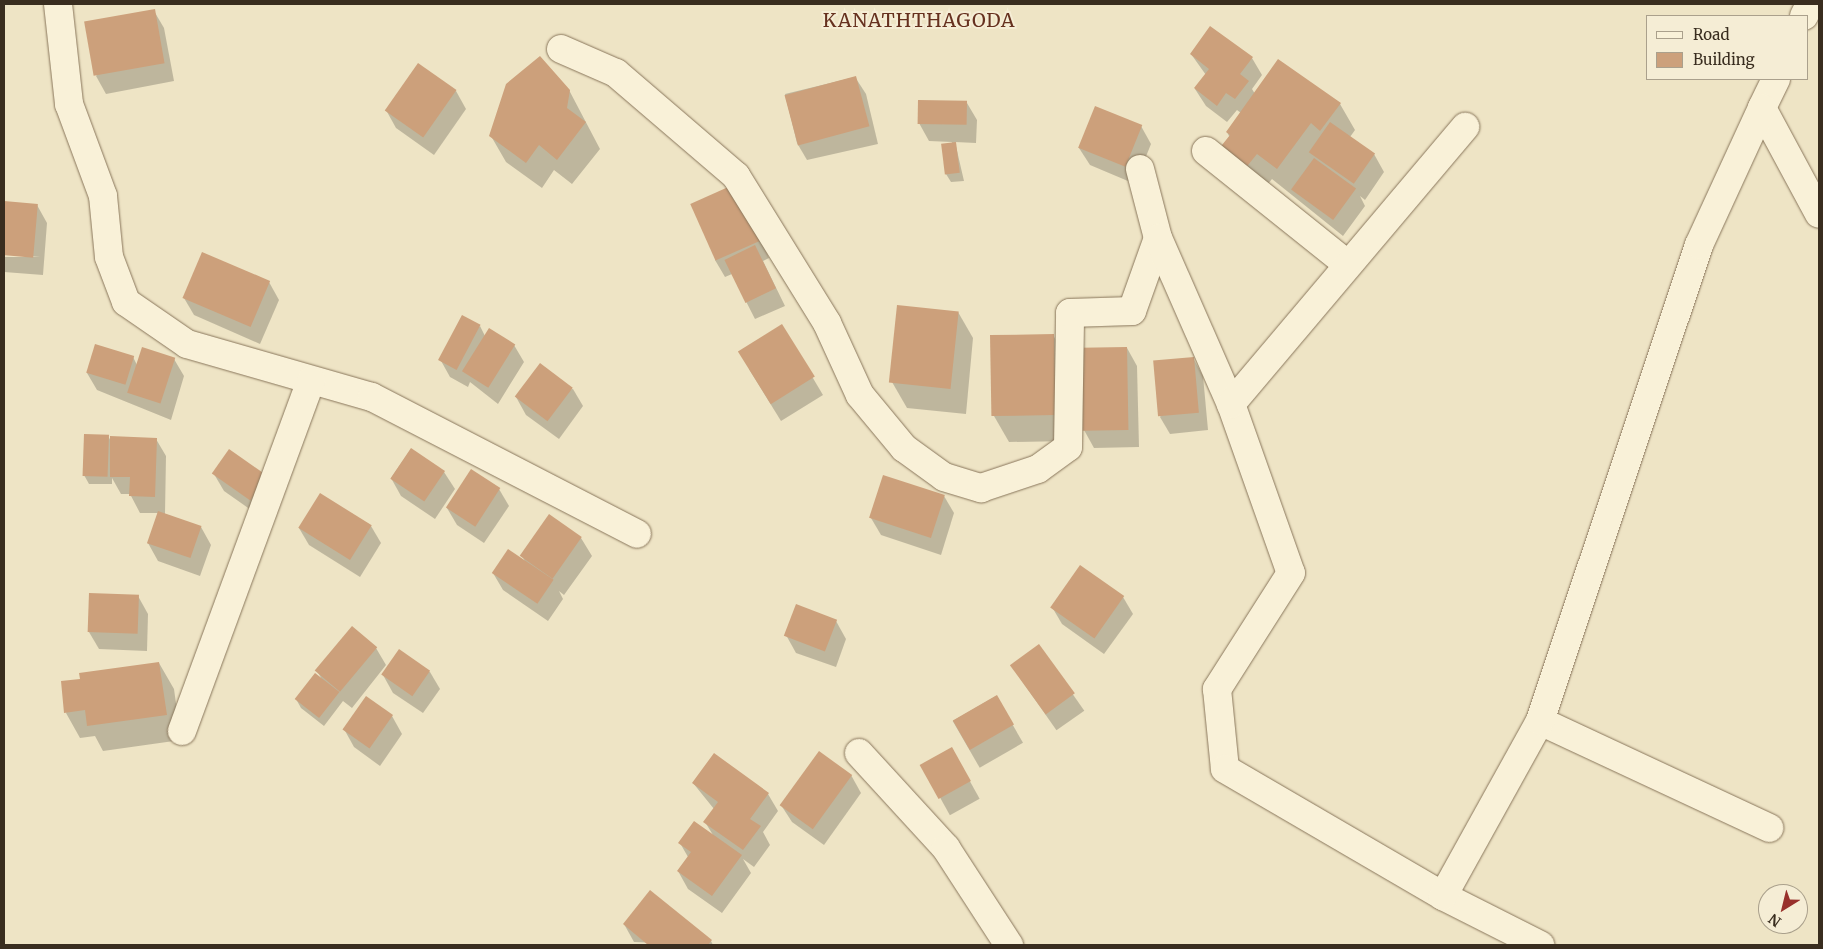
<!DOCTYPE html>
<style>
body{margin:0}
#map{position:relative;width:1823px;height:949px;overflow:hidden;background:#eee4c5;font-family:Merriweather,serif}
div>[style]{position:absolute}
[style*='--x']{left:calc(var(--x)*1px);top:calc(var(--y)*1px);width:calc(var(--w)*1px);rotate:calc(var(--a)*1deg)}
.shadow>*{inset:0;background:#0003;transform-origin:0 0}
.building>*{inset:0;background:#cca07b;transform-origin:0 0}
.roads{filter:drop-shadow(0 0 1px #89765b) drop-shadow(0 0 1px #89765b)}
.street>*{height:28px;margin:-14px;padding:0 14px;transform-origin:14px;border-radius:14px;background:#f9f1d8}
span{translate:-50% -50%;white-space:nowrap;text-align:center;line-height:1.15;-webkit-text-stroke:4px #f5edd5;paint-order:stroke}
.quarter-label{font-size:19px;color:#66311f;letter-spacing:1px}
.frame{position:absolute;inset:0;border:5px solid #392d1f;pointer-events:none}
.legend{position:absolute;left:1646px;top:15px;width:162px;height:65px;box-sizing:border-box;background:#f5edd5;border:1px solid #aaa08c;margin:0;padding:6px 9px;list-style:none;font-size:15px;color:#392d1f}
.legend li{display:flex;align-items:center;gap:10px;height:25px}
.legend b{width:25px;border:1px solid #aaa08c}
.north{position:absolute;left:1758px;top:884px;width:50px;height:50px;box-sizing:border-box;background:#f5edd5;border:1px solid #aaa08c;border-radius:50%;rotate:216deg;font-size:14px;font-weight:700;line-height:20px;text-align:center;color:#392d1f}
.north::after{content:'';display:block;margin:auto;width:18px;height:22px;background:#98302b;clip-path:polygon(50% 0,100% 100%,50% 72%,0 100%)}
</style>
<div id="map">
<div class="shadow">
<div style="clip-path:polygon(154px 11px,164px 28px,174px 81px,106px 94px,96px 76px)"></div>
<div style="clip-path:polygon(1191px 54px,1252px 58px,1262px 75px,1252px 89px,1255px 94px,1340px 104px,1355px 130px,1350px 137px,1374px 154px,1384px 172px,1365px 200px,1360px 196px,1365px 206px,1343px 236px,1272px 179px,1259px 195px,1227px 132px,1241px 113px,1237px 110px,1227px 122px,1206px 106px,1195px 89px,1206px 75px)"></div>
<div style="clip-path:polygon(855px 77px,866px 94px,878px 144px,807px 160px,797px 143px,785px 94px)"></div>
<div style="clip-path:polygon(569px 90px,600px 149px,572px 184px,554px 170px,542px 188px,506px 162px,491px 136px)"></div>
<div style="clip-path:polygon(456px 91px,466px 109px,434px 155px,396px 128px,386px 110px)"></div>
<div style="clip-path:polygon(967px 103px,977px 120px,976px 143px,955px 142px,964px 181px,951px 182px,946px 174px,952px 142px,929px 141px,919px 123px)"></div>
<div style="clip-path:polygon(1141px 126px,1151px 144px,1135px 184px,1090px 165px,1079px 148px)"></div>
<div style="clip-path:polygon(4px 202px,37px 205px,47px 223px,43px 275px,4px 272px,4px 257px,40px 257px,4px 254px)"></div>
<div style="clip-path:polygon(744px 203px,769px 258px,763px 261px,785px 306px,755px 319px,732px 274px,725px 277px,715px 260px)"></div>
<div style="clip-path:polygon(269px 282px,279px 300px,260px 344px,194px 315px,184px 298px)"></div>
<div style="clip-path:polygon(958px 312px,973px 338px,966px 414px,907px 408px,892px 382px)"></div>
<div style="clip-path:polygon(480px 326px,485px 336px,514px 345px,524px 362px,498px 404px,470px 382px,468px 387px,450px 377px,440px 359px)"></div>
<div style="clip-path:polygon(782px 326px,823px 395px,781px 421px,749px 369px)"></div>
<div style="clip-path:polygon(1053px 335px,1068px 361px,1070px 441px,1009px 442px,994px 416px)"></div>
<div style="clip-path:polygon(1127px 348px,1137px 366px,1139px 447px,1094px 448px,1084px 430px)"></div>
<div style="clip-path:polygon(133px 357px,137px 365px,174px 359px,184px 376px,171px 420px,97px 390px,87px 373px)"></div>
<div style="clip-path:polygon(1193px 358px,1203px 376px,1208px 430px,1170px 434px,1160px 417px)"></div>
<div style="clip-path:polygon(573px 389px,583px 406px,559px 439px,526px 415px,516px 397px)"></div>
<div style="clip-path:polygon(108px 436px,112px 443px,156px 439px,166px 456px,165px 514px,201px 527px,211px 545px,200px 576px,158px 561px,148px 543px,158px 513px,140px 513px,130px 494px,121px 494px,112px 478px,112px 484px,89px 484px,84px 475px)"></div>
<div style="clip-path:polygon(411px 449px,444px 472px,455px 489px,435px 519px,401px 496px,391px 478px)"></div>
<div style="clip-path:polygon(214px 474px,267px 476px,261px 517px,224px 491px)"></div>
<div style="clip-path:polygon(499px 489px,509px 506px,484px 543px,457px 525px,447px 508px)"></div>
<div style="clip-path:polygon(944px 496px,954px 513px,941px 555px,881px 535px,871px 518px)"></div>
<div style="clip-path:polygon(549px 516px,581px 538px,592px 556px,564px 595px,559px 591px,563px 599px,548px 621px,503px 590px,493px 573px,526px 563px,522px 556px)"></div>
<div style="clip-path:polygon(371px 526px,381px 543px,360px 577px,309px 545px,299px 528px)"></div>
<div style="clip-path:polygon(138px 596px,148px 614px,147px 651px,99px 649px,89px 632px)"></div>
<div style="clip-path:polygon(1123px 597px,1133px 614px,1104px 654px,1062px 624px,1052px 607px)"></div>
<div style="clip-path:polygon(836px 621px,846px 639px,836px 667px,796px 653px,786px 635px)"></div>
<div style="left:1039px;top:646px;width:79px;height:34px;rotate:55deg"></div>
<div style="clip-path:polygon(376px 648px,386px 665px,352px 708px,343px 701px,324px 726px,301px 708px,296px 699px,323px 681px,317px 671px)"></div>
<div style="clip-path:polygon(159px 663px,174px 689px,181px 740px,103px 751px,95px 736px,80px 738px,66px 713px,82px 680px)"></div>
<div style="clip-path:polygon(430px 672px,440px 689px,423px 713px,393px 693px,383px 675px)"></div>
<div style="left:996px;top:696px;width:54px;height:50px;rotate:60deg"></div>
<div style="clip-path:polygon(392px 716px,402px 734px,380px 766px,354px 747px,344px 729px)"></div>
<div style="left:952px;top:749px;width:57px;height:34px;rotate:61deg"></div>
<div style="clip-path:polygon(851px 775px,861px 793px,824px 845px,792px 822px,781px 805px)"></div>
<div style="clip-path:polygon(693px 783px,768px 794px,778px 811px,763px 832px,770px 845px,754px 867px,743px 859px,751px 873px,722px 913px,688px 889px,678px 871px,688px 857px,680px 843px,713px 835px,705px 822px,714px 809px)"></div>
<div style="clip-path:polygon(651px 892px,711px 941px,713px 945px,634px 942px,624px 924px)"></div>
</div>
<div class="building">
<div style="left:155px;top:9px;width:55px;height:72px;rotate:80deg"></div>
<div style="clip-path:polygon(1210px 26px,1253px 57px,1240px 74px,1249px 81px,1235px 99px,1226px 93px,1217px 106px,1194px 88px,1209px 69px,1190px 54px)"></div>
<div style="clip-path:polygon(540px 56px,570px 90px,567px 108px,586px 122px,557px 160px,539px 145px,526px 163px,489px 136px,506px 84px)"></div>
<div style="clip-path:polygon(1278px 59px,1341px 103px,1320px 131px,1311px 123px,1277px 169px,1257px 154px,1244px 170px,1218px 150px,1230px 135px,1226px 132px)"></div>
<div style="left:418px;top:63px;width:47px;height:58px;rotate:35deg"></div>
<div style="left:856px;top:76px;width:52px;height:74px;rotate:75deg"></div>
<div style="left:918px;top:100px;width:49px;height:24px;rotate:1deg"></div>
<div style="left:1095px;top:106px;width:51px;height:45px;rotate:22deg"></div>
<div style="left:1330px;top:122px;width:55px;height:37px;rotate:35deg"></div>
<div style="left:956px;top:142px;width:31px;height:15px;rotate:83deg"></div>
<div style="left:1314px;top:158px;width:52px;height:39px;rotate:36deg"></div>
<div style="left:735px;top:184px;width:62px;height:49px;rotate:66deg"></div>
<div style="left:4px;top:201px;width:34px;height:54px;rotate:5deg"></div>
<div style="left:755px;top:245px;width:48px;height:34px;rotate:64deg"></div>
<div style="left:202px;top:252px;width:74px;height:50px;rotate:23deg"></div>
<div style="left:897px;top:305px;width:62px;height:78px;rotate:6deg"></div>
<div style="left:462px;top:315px;width:21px;height:51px;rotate:28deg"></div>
<div style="left:782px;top:324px;width:62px;height:52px;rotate:58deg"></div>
<div style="left:489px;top:328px;width:31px;height:51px;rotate:32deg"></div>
<div style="left:1054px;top:334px;width:81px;height:64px;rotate:89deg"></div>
<div style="left:95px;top:344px;width:41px;height:30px;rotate:17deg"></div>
<div style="left:142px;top:347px;width:35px;height:48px;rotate:18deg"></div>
<div style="left:1127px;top:347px;width:83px;height:46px;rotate:89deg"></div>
<div style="left:1194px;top:357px;width:56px;height:41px;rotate:85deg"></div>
<div style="left:540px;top:363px;width:41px;height:42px;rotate:37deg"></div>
<div style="left:84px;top:434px;width:25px;height:42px;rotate:2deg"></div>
<div style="clip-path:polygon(110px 436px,157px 438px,155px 497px,129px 496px,130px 477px,110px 477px)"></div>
<div style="left:411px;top:448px;width:41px;height:37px;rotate:34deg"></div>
<div style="left:229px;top:449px;width:47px;height:30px;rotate:35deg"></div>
<div style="left:471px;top:469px;width:35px;height:46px;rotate:33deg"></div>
<div style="left:883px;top:475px;width:65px;height:45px;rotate:18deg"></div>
<div style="left:320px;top:493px;width:61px;height:41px;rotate:32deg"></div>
<div style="left:158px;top:511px;width:46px;height:34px;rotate:19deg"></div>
<div style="left:549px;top:514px;width:40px;height:51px;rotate:35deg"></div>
<div style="left:508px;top:549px;width:55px;height:29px;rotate:34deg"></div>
<div style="left:1080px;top:565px;width:54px;height:52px;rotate:35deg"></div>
<div style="left:89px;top:593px;width:50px;height:39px;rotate:2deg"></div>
<div style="left:796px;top:604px;width:44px;height:34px;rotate:21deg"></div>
<div style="left:352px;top:626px;width:33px;height:58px;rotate:40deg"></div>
<div style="left:1039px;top:644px;width:61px;height:36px;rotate:54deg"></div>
<div style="left:399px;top:649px;width:38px;height:31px;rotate:35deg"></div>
<div style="clip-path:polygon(159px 662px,167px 715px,87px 726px,85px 710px,64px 713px,61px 681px,80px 679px,79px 673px)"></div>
<div style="left:315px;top:673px;width:31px;height:33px;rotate:38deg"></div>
<div style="left:997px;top:695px;width:34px;height:51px;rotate:60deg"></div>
<div style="left:366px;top:696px;width:33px;height:41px;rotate:35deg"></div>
<div style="left:952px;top:747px;width:39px;height:37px;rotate:61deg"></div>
<div style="left:819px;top:751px;width:41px;height:67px;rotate:36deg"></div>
<div style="clip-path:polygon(714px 753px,769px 793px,750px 819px,761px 826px,743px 850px,703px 822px,718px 802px,692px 783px)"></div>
<div style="clip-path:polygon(694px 821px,742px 855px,712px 896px,677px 871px,691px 852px,678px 843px)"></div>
<div style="clip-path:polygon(650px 890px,712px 940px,708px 945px,648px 945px,623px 924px)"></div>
</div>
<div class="roads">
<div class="street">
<div style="--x:58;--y:4;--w:101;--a:83.7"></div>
<div style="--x:69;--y:104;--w:98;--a:69.7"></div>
<div style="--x:103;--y:196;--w:61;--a:84.4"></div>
<div style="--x:109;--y:257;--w:48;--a:69.3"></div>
<div style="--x:126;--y:302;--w:74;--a:34.5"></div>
<div style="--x:187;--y:344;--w:192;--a:16"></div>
<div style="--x:372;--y:397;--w:298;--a:27.3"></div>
<div style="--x:1804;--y:16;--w:13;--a:-63"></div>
<div style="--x:561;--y:49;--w:60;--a:23.6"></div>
<div style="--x:616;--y:73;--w:158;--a:40.6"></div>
<div style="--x:736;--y:176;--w:173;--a:58.2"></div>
<div style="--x:827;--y:323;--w:79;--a:65.4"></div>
<div style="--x:860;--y:395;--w:69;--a:50.3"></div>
<div style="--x:904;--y:448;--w:49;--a:35.9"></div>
<div style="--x:944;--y:477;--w:39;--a:17"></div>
<div style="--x:981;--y:488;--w:60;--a:-18.4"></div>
<div style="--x:1038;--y:469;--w:37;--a:-36"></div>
<div style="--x:1068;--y:447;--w:134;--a:-89.1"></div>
<div style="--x:1070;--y:313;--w:62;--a:-1.8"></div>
<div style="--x:1132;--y:311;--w:77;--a:-70.4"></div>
<div style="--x:1776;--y:79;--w:32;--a:116"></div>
<div style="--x:1762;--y:108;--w:120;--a:61.7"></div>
<div style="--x:1206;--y:151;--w:179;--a:38.7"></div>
<div style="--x:1140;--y:169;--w:71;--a:75.4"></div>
<div style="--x:1158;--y:238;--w:181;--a:66.3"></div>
<div style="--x:1231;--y:404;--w:179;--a:70.5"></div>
<div style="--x:1291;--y:573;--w:138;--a:122.5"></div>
<div style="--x:1217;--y:689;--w:80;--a:84.3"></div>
<div style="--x:1225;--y:769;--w:252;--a:30.2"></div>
<div style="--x:1443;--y:896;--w:109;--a:26.8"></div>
<div style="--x:1231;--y:404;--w:363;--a:-49.8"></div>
<div style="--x:1540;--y:721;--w:253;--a:25"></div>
<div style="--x:182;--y:731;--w:373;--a:-69.8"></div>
<div style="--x:859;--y:753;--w:129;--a:47.5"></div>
<div style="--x:946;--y:848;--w:116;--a:57"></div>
<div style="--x:1443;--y:896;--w:200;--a:-61"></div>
<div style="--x:1540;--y:721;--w:502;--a:-71.53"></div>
<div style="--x:1699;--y:245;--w:151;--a:-65.3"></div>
</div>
</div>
<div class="quarter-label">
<span style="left:919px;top:21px">KANATHTHAGODA</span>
</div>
<div class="frame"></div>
<ul class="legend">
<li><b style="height:6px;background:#f9f1d8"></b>Road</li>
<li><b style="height:14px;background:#cca07b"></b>Building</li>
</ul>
<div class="north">N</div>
</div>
